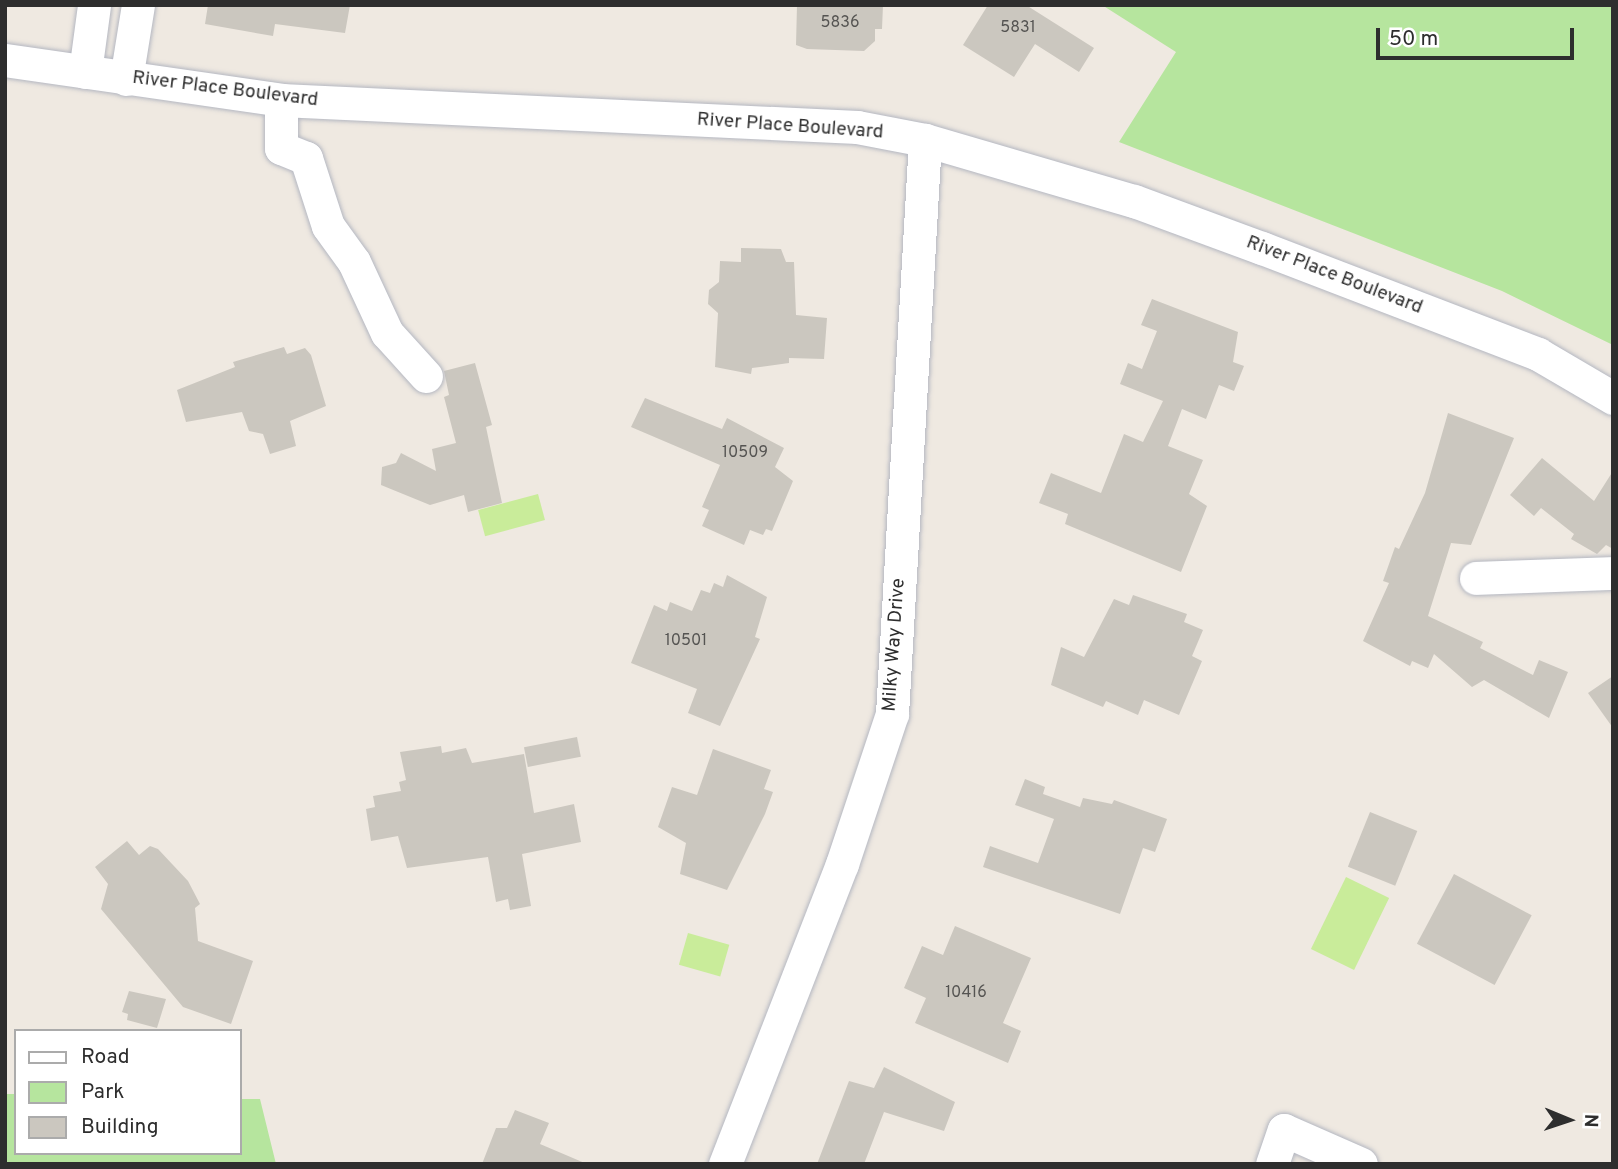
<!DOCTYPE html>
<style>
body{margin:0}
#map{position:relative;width:1618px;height:1169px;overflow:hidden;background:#efe9e1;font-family:Overpass,sans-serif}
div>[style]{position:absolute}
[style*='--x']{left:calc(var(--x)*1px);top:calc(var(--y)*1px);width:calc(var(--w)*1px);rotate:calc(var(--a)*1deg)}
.green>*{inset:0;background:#b6e59e}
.pitch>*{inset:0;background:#c9ec9a;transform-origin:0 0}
.building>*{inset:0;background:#cbc7bf;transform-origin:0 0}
.roads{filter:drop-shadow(0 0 2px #b4b7c1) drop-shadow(0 0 2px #b4b7c1)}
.minor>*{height:33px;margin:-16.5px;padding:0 16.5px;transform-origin:16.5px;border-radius:16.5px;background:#fff}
span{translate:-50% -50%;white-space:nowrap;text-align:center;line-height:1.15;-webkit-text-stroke:5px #fff;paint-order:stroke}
.number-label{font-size:16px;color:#555452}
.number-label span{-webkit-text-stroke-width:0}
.street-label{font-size:19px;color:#2e2e2e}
.frame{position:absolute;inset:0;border:7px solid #2e2e2e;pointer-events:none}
.legend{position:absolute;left:14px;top:1029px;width:228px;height:126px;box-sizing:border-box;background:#fff;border:2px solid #ababab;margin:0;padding:9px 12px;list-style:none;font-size:21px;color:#2e2e2e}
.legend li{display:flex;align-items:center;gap:14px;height:35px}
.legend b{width:35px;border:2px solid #ababab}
.north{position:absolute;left:1534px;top:1085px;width:70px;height:70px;-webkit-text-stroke:5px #fff;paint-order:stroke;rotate:92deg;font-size:19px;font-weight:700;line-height:28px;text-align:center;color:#2e2e2e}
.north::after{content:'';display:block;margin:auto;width:24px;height:32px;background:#2e2e2e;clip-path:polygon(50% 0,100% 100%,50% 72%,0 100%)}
.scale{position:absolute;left:1376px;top:28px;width:198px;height:32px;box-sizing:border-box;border:4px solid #2e2e2e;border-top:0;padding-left:9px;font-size:21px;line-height:24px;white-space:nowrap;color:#2e2e2e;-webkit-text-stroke:5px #fff;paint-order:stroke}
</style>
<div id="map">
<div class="green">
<div style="clip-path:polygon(1102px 5px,1613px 5px,1613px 345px,1502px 291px,1119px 142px,1176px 52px)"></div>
<div style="clip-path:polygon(5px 1094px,16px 1094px,16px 1153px,240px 1153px,240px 1099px,260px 1099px,276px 1164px,5px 1164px)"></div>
</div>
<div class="pitch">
<div style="left:538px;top:494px;width:27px;height:62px;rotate:75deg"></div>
<div style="left:1346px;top:877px;width:48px;height:80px;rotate:26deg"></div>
<div style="left:688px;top:933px;width:43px;height:33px;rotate:16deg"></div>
</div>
<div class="building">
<div style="clip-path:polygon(208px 5px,350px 5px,345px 33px,275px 24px,273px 36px,205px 24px)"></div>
<div style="clip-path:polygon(797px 5px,883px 5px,882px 29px,875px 29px,875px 41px,864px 51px,807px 49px,796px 45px)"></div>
<div style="clip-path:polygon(988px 5px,1026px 5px,1094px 48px,1079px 72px,1035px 44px,1014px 77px,963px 45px)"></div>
<div style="clip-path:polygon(741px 248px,781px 249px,786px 262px,794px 262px,796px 315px,827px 318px,824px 359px,789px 358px,789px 363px,752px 368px,751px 374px,715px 367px,718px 313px,708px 304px,709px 290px,719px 282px,720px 261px,741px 262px)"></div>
<div style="clip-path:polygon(1152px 299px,1238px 332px,1233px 362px,1244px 366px,1234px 391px,1219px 385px,1206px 419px,1182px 409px,1168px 446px,1203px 460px,1189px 494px,1207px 506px,1181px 572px,1065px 524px,1068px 514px,1039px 503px,1051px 473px,1101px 493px,1124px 434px,1143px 442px,1163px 401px,1120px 384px,1128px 363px,1142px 369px,1157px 331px,1141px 325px)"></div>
<div style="clip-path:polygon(284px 347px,287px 354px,305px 348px,311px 355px,326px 406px,290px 421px,296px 446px,270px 454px,263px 434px,249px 431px,242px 412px,186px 422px,177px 390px,235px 367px,233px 362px)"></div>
<div style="clip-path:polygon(475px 363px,492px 425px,486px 427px,502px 503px,468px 512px,464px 495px,430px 505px,381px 485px,382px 467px,396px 463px,401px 453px,436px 471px,432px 449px,456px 443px,444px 397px,449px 395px,444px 371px)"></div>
<div style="clip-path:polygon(645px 398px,722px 429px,727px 418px,784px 448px,775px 467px,793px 481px,772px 531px,766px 529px,763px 535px,750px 530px,744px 545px,702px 526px,709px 510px,702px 507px,720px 465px,631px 427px)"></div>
<div style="clip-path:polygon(1448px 413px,1514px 438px,1471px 545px,1451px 543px,1428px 616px,1483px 642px,1480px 648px,1533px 675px,1539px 660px,1568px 672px,1549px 718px,1484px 680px,1472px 687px,1434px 654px,1428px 668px,1412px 661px,1410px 666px,1363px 641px,1389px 583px,1383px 581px,1395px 547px,1399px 549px,1425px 493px)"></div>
<div style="clip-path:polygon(1542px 458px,1594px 501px,1613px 471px,1613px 549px,1606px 545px,1597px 554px,1571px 539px,1574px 534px,1541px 508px,1534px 516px,1510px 495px)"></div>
<div style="clip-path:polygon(727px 575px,767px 597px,755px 637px,760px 639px,720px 726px,688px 713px,697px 689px,631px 663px,654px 605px,667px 611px,670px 602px,692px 611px,701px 590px,710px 593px,714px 583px,723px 587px)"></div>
<div style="clip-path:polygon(1133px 595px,1187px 614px,1184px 622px,1203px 630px,1192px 656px,1202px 661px,1179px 715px,1144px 700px,1138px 715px,1106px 701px,1103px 707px,1051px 685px,1061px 647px,1084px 657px,1114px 599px,1129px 605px)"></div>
<div style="clip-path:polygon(1613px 676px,1613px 728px,1588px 693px)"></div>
<div style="left:577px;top:737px;width:20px;height:54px;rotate:79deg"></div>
<div style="clip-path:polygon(441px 746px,442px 753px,466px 748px,472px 763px,524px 754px,534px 813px,574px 804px,581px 842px,522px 854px,531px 906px,510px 910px,508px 899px,496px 902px,488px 857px,407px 868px,398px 836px,371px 841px,366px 809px,375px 807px,373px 796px,401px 791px,399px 782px,406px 780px,400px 752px)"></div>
<div style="clip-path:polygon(713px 749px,771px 770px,764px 789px,773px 792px,765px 814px,727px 890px,680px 874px,686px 843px,658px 827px,672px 787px,697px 795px)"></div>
<div style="clip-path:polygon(1025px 779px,1045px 787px,1043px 794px,1080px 807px,1083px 798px,1112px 804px,1114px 800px,1167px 819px,1155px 852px,1143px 848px,1120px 914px,983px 867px,990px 846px,1038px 863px,1054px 819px,1015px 805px)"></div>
<div style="left:1370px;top:812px;width:51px;height:59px;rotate:22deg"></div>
<div style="clip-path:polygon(127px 841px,139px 855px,150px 846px,158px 849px,188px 881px,200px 904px,195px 908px,198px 941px,253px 961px,231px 1024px,183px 1007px,101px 909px,108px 884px,95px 867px)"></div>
<div style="left:1454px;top:874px;width:88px;height:79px;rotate:28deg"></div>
<div style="clip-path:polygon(955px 926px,1031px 958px,1003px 1023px,1021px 1031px,1008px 1063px,915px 1023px,926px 998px,904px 988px,922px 946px,943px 955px)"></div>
<div style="clip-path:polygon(129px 991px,166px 999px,157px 1028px,127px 1020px,128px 1014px,122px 1012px)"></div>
<div style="clip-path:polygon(884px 1067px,955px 1102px,944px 1131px,884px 1112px,864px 1164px,817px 1164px,849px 1081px,874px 1088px)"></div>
<div style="clip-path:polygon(515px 1110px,549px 1123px,540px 1144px,587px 1164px,482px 1164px,496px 1128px,507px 1128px)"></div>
</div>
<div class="roads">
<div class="minor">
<div style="--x:5;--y:60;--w:279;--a:8.2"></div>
<div style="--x:281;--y:100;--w:577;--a:2.68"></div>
<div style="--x:857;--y:127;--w:69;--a:10.8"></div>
<div style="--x:925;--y:140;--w:218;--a:16.3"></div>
<div style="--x:1134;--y:201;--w:136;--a:20.2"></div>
<div style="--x:1262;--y:248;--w:296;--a:21"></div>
<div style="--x:1538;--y:354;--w:87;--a:30.4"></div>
<div style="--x:85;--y:72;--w:68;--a:-82.3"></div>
<div style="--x:126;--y:79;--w:75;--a:-80.8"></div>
<div style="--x:281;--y:100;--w:48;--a:90"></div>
<div style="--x:281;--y:148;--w:27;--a:22"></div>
<div style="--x:306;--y:158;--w:71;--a:72.1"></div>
<div style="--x:328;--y:226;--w:44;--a:54.2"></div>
<div style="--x:354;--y:262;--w:78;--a:65.1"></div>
<div style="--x:387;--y:333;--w:58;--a:47.8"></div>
<div style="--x:1476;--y:578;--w:137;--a:-2.1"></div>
<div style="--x:725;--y:1164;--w:322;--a:-68.7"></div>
<div style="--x:842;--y:864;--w:158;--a:-71.6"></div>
<div style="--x:892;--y:714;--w:575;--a:-86.71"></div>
<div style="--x:1272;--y:1164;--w:36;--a:-71"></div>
<div style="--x:1284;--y:1130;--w:84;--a:23.8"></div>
</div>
</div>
<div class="number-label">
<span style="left:840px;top:23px">5836</span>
<span style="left:1018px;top:28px">5831</span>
<span style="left:745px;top:453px">10509</span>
<span style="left:686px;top:641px">10501</span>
<span style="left:966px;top:993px">10416</span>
</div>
<div class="street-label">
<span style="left:225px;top:90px;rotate:7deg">River Place Boulevard</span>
<span style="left:790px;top:127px;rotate:4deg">River Place Boulevard</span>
<span style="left:1334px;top:276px;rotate:21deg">River Place Boulevard</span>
<span style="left:895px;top:645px;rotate:-86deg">Milky Way Drive</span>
</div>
<div class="frame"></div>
<ul class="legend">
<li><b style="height:9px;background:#fff"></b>Road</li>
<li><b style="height:19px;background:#b6e59e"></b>Park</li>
<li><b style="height:19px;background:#cbc7bf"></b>Building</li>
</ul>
<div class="north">N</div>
<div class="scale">50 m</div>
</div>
